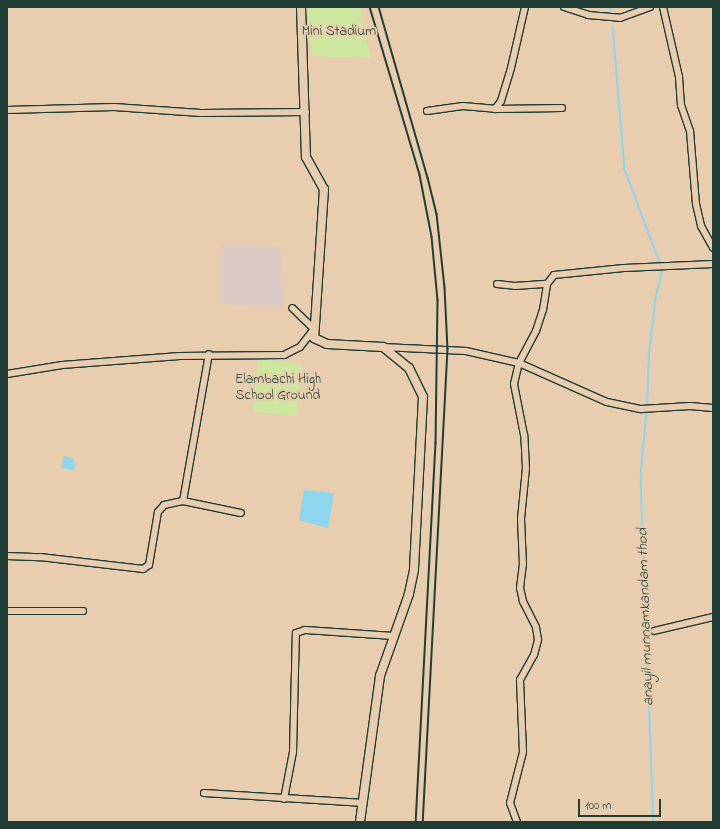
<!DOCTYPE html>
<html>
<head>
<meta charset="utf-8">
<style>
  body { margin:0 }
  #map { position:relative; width:720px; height:829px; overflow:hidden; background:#e8cdaf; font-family:"Indie Flower",sans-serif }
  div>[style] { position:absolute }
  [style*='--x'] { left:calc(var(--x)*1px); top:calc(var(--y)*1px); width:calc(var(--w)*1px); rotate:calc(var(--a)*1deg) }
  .built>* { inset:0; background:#dccbc5 }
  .green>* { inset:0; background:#cde89e; transform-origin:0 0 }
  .water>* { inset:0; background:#8dd6ee }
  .stream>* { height:1.5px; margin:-0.75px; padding:0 0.75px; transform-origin:0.75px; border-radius:0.75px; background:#8dd6ee }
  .roads { filter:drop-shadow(1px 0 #1f3d34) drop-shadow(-1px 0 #1f3d34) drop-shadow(0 1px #1f3d34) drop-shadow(0 -1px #1f3d34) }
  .minor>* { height:6px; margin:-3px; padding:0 3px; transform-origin:3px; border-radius:3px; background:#e8cdaf }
  .secondary>* { height:8px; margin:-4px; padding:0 4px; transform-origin:4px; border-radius:4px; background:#e8cdaf }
  .rail>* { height:1.5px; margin:-0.75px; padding:0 0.75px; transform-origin:0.75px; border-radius:0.75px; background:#1f3d34 }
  span { translate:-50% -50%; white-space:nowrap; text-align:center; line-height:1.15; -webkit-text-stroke:4px #e8cdaf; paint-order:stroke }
  .park-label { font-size:14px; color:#284639 }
  .water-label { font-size:15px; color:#24453d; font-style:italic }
  .frame { position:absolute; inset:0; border:8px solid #1f3d34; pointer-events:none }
  .scale { position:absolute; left:578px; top:799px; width:83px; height:18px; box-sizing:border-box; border:2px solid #1f3d34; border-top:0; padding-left:5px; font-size:12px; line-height:14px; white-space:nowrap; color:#1f3d34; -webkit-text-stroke:3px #e8cdaf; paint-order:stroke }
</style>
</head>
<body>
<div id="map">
  <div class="built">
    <i style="clip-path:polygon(221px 245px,280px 247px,284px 307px,222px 304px)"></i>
  </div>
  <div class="green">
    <i style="clip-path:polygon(307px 7px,360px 7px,370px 58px,312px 56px)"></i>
    <i style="left:258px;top:359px;width:44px;height:53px;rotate:6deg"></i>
  </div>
  <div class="water">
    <i style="clip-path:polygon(64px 456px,74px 459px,75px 470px,61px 468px)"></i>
    <i style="clip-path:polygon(304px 490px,334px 493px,328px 528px,299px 520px)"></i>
  </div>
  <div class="stream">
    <i style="--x:610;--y:7;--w:5;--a:68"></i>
    <i style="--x:613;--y:27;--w:143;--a:85.2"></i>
    <i style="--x:625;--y:169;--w:100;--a:69.6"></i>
    <i style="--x:647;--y:404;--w:50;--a:-87.7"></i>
    <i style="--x:649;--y:354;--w:53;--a:-83.5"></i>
    <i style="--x:655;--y:301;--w:31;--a:-77"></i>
    <i style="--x:647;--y:412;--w:63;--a:95.4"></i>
    <i style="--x:641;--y:475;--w:347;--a:87.9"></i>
  </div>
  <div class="roads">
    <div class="minor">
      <i style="--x:564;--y:7;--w:25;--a:18"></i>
      <i style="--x:588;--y:15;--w:32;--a:5"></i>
      <i style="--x:620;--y:18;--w:32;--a:-20"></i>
      <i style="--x:663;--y:7;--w:72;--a:77.1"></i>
      <i style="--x:679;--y:77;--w:28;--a:86"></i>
      <i style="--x:681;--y:105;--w:28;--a:71"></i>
      <i style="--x:690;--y:131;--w:73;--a:85.3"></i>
      <i style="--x:696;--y:204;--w:23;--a:77"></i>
      <i style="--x:701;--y:226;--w:25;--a:61"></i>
      <i style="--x:495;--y:109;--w:67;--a:-0.9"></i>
      <i style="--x:7;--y:110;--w:107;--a:-1.6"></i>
      <i style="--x:114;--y:107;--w:87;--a:3.9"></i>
      <i style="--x:201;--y:113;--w:105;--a:-0.5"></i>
      <i style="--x:427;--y:111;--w:36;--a:-8"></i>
      <i style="--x:463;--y:106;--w:32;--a:5"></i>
      <i style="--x:495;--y:109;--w:10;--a:-53"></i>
      <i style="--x:501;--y:101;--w:34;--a:-73"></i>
      <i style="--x:511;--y:68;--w:63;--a:-77.1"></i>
      <i style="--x:497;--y:284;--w:18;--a:6"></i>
      <i style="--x:515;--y:286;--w:32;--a:-4"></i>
      <i style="--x:383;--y:347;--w:83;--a:2.8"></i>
      <i style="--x:466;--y:351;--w:54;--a:12.8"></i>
      <i style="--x:519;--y:363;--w:36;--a:-62"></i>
      <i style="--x:536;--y:331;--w:22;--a:-72"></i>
      <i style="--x:543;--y:310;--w:26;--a:-81"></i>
      <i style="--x:547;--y:284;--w:11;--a:-52"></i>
      <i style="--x:554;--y:275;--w:70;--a:-5.7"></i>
      <i style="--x:624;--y:268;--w:89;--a:-2.6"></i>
      <i style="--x:7;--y:374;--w:56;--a:-9.3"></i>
      <i style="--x:62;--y:365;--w:118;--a:-4.4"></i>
      <i style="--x:180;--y:356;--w:104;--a:-0.6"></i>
      <i style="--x:284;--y:355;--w:18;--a:-27"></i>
      <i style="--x:300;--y:347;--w:23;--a:-52"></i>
      <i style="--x:314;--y:329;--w:30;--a:-136"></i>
      <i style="--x:183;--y:501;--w:149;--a:-80"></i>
      <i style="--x:7;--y:556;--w:33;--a:2"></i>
      <i style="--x:40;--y:557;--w:104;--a:6.6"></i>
      <i style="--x:143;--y:569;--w:7;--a:-34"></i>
      <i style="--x:149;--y:565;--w:54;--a:-80.4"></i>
      <i style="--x:158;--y:512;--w:9;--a:-49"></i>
      <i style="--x:164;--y:505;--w:19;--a:-12"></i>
      <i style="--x:183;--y:501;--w:59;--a:11.7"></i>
      <i style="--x:7;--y:611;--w:76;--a:0"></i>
      <i style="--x:654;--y:631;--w:61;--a:-13.3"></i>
      <i style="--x:204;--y:793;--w:157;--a:3.6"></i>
      <i style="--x:284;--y:799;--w:48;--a:-79.2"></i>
      <i style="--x:293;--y:752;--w:119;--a:-88.6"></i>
      <i style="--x:296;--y:633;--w:9;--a:-18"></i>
      <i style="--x:305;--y:630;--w:89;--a:3.9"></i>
      <i style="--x:517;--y:822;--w:20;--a:-110"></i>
      <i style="--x:510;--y:803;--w:53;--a:-75.7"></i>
      <i style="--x:523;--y:752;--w:72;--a:-92.4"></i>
      <i style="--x:520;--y:680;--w:29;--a:-61"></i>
      <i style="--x:534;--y:655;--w:16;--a:-75"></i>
      <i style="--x:538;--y:640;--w:13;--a:-99"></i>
      <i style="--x:536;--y:627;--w:29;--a:-117"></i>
      <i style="--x:523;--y:601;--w:13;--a:-103"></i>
      <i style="--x:520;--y:588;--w:23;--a:-83"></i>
      <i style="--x:523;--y:565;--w:46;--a:-92.5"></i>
      <i style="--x:521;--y:519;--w:51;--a:-84.4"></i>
      <i style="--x:526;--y:468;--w:33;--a:-93"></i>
      <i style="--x:524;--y:435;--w:52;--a:-101.1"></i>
      <i style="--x:514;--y:384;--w:22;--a:-77"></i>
      <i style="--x:519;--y:363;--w:96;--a:23.9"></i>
      <i style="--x:607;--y:402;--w:35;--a:12"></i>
      <i style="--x:641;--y:409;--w:49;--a:-3.5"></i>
      <i style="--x:690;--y:406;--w:23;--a:5"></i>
    </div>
    <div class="secondary">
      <i style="--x:301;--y:7;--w:150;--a:88.1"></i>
      <i style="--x:306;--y:157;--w:37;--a:61"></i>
      <i style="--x:324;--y:189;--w:149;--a:93.8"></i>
      <i style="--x:314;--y:338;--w:14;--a:25"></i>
      <i style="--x:327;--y:344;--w:56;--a:3.1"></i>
      <i style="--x:383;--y:347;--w:33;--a:39"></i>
      <i style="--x:409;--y:368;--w:32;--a:64"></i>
      <i style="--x:423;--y:397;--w:173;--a:93"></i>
      <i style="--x:414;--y:570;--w:25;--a:102"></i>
      <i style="--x:409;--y:594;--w:87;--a:109.5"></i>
      <i style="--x:380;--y:676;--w:147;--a:97.8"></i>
    </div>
  </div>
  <div class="rail">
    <i style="--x:370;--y:7;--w:175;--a:73.4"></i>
    <i style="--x:420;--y:175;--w:63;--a:79"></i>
    <i style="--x:432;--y:237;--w:63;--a:84.6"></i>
    <i style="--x:438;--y:300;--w:143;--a:90.8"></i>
    <i style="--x:436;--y:443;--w:380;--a:93"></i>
    <i style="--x:379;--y:7;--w:178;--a:74"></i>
    <i style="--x:428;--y:178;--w:37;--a:76"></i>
    <i style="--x:437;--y:214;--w:74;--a:83.8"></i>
    <i style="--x:445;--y:288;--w:61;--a:87.2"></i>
    <i style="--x:448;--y:349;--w:474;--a:93"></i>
  </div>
  <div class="park-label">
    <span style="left:339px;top:32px">Mini Stadium</span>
    <span style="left:278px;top:388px">Elambachi High<br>School Ground</span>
  </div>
  <div class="water-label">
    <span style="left:646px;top:617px;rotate:-92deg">anayil munnamkandam thod</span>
  </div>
  <div class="frame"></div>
  <div class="scale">100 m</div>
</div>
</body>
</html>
